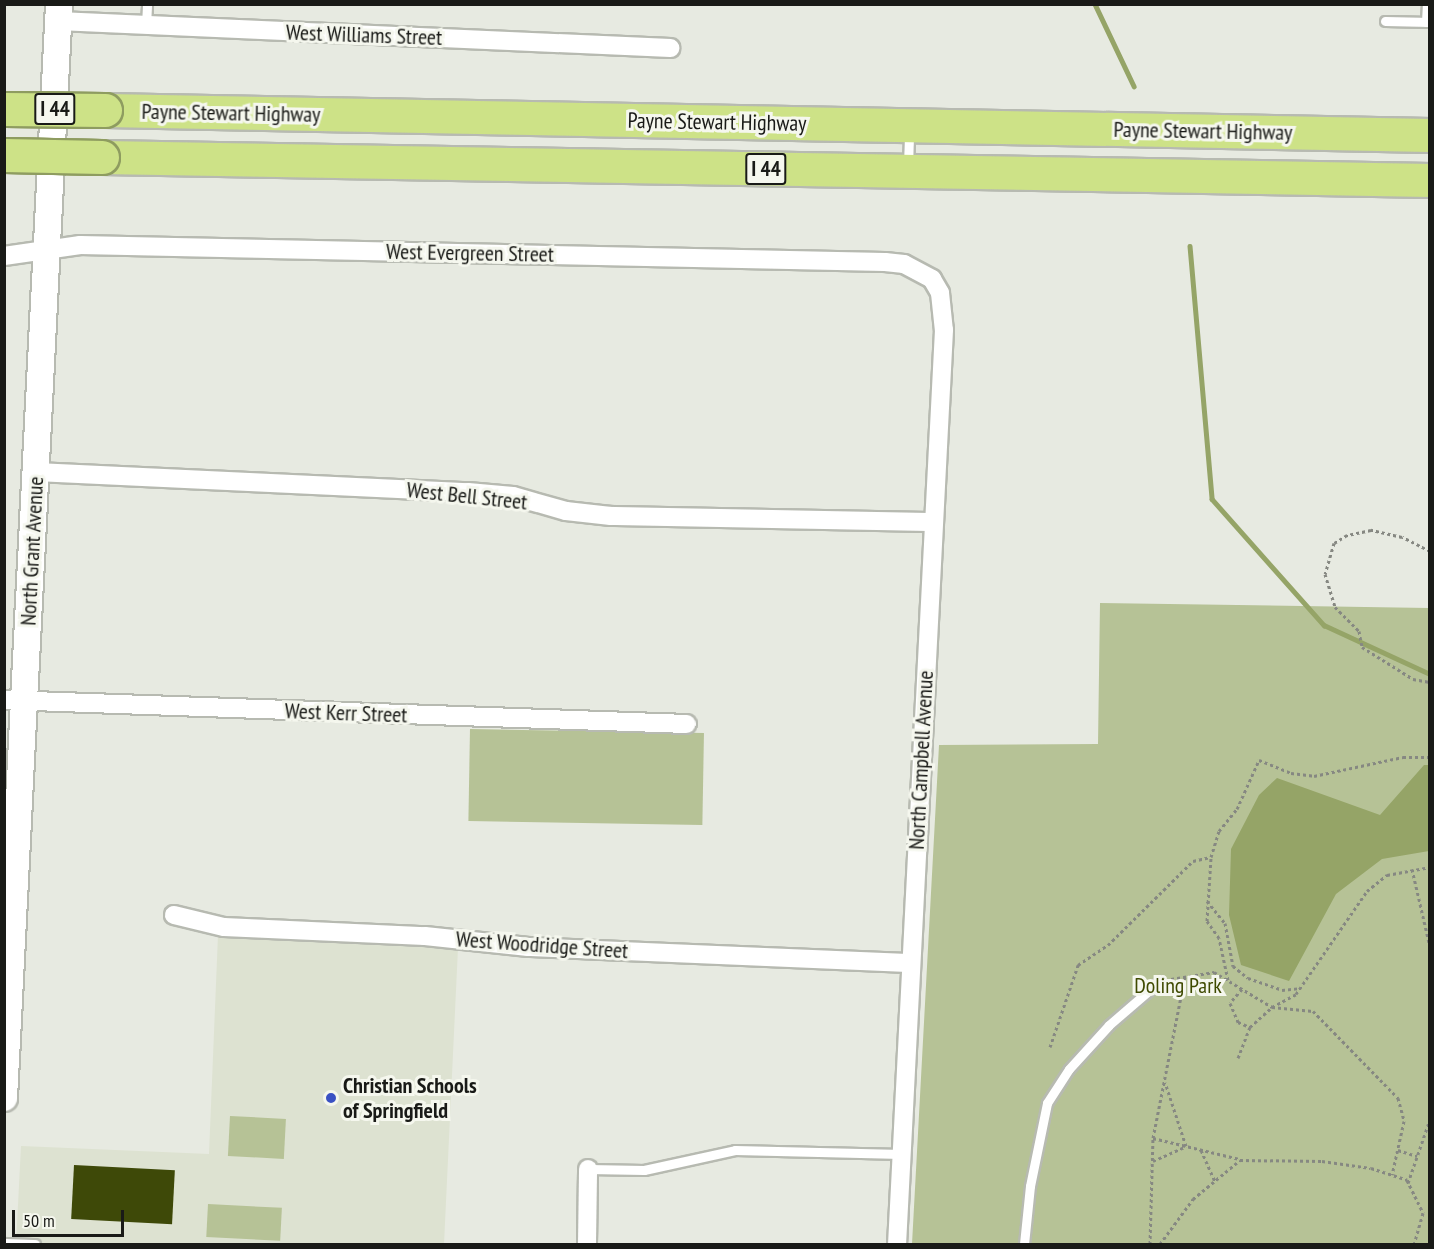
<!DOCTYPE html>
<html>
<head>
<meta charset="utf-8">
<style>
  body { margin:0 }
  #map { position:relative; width:1434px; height:1249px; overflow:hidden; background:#e7eae1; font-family:"PT Sans Narrow",sans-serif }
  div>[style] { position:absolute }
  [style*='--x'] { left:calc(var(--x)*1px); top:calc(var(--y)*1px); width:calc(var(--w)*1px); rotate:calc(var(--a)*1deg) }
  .built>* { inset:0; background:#dde2d1 }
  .green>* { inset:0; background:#b6c296; transform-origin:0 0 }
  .water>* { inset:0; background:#95a467 }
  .stream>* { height:4.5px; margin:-2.25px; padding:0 2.25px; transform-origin:2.25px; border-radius:2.25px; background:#95a467 }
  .building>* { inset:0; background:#3e4908; transform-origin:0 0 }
  .path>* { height:3px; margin-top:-1.5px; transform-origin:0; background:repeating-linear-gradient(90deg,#868882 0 3px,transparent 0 6px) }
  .roads { filter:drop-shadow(2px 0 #b7bab1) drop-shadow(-2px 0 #b7bab1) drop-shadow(0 2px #b7bab1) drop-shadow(0 -2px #b7bab1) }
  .service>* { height:9px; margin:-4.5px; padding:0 4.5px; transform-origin:4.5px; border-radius:4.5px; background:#fff }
  .minor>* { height:18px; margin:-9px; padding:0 9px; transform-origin:9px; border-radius:9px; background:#fff }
  .secondary>* { height:26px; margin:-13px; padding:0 13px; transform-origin:13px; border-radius:13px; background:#fff }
  .motorway>* { height:33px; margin:-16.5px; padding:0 16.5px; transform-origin:16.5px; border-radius:16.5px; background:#cde287 }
  .bridges { filter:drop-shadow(2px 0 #8e9c60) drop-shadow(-2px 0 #8e9c60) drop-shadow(0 2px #8e9c60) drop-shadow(0 -2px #8e9c60) }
  .motorway-bridge>* { height:33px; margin:-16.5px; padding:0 16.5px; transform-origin:16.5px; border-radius:16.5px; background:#cde287 }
  .dots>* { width:16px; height:16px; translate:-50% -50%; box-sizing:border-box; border:3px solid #f5f7ee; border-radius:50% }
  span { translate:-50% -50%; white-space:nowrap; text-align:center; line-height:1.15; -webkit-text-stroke:6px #f5f7ee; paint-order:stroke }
  .shield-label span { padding:2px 4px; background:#f5f7ee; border:2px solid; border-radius:4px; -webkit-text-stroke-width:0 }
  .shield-label { font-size:21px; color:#191a17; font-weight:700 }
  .street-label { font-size:22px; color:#191a17 }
  .park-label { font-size:22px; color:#3e4a00 }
  .poi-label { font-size:22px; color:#191a17; font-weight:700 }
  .left { translate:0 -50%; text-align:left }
  .frame { position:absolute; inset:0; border:6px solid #191a17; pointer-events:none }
  .scale { position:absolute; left:12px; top:1210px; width:112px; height:27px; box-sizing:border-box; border:3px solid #191a17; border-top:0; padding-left:8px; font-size:18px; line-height:21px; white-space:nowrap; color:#191a17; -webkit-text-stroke:4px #f5f7ee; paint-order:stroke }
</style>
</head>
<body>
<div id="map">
  <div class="built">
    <i style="clip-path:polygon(218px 935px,458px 948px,444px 1244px,16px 1244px,21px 1146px,209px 1154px)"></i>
  </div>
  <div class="green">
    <i style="clip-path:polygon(1100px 603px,1429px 608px,1429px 1244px,912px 1244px,939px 745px,1098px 744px)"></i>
    <i style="left:470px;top:729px;width:234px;height:92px;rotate:1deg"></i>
    <i style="left:230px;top:1116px;width:56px;height:40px;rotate:3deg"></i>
    <i style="left:208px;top:1204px;width:74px;height:33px;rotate:3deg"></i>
  </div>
  <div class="water">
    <i style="clip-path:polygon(1424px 765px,1429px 765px,1429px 851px,1382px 859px,1336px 894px,1289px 981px,1241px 965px,1229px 915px,1231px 849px,1259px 795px,1277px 778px,1380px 815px)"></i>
  </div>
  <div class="stream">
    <i style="--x:1095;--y:4;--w:91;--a:64.6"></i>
    <i style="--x:1190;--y:246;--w:254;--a:85"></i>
    <i style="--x:1212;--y:499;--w:169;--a:48.4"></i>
    <i style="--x:1324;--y:625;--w:117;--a:24.8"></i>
  </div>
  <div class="building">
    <i style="left:74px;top:1165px;width:101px;height:54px;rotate:3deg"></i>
  </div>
  <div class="path">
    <i style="--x:1430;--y:551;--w:31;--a:-153"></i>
    <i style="--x:1402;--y:537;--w:32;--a:-167"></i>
    <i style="--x:1371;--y:530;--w:25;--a:168"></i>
    <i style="--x:1347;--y:535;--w:15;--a:148"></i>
    <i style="--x:1334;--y:543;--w:32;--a:106"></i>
    <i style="--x:1325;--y:574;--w:34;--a:73"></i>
    <i style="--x:1335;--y:607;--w:34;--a:45"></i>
    <i style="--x:1359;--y:631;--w:16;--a:79"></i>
    <i style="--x:1362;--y:647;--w:60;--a:32.1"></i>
    <i style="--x:1413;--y:679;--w:17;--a:10"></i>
    <i style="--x:1412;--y:869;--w:80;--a:77"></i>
    <i style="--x:1207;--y:901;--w:28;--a:51"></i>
    <i style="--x:1225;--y:923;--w:44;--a:79.5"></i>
    <i style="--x:1233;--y:966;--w:19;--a:39"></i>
    <i style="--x:1248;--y:978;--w:36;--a:19"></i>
    <i style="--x:1282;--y:990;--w:18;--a:-6"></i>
    <i style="--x:1171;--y:979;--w:44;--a:-9.2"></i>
    <i style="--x:1214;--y:972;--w:68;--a:31.1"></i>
    <i style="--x:1272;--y:1007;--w:27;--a:-28"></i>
    <i style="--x:1296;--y:994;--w:125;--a:-55.4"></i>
    <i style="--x:1367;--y:891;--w:26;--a:-39"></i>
    <i style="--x:1387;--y:875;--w:44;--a:-10.5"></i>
    <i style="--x:1228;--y:980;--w:43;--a:-102.1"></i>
    <i style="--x:1219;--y:938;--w:21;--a:-125"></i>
    <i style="--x:1207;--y:921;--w:64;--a:-86.4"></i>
    <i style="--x:1211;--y:857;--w:27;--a:-73"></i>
    <i style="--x:1219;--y:831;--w:28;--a:-51"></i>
    <i style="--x:1237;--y:809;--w:54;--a:-65.8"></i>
    <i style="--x:1259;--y:760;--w:35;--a:22"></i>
    <i style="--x:1291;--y:773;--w:23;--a:7"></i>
    <i style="--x:1314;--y:776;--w:91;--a:-12.1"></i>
    <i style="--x:1403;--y:757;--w:27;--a:0"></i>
    <i style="--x:1242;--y:989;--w:18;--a:131"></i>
    <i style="--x:1230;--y:1003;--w:21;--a:67"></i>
    <i style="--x:1238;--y:1022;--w:13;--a:23"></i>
    <i style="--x:1050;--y:1047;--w:87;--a:-71.1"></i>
    <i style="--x:1078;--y:965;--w:36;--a:-34"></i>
    <i style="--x:1108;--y:945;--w:120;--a:-44.7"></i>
    <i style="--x:1193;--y:861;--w:18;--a:-13"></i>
    <i style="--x:1238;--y:1058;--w:33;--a:-69"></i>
    <i style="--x:1250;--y:1027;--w:30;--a:-42"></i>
    <i style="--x:1272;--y:1007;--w:41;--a:5.6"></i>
    <i style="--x:1313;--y:1011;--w:122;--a:45.7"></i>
    <i style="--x:1398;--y:1098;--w:24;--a:75"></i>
    <i style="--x:1404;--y:1121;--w:55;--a:102.5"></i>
    <i style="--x:1153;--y:1138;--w:89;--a:13.7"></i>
    <i style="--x:1201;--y:1150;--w:34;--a:66"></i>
    <i style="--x:1398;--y:1150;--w:20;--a:18"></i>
    <i style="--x:1153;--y:1161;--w:36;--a:-24"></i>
    <i style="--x:1186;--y:1146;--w:67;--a:-108.2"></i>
    <i style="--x:1408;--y:1183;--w:68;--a:-71"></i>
    <i style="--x:1150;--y:1244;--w:106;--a:-88.4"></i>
    <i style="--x:1153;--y:1138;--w:164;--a:-78.8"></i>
    <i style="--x:1160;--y:1244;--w:56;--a:-53.7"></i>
    <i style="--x:1193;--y:1199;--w:61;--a:-39.7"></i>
    <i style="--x:1240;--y:1160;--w:82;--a:0.7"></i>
    <i style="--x:1322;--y:1161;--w:49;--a:8.1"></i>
    <i style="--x:1371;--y:1168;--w:38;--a:18"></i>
    <i style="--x:1407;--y:1180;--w:37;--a:64"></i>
    <i style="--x:1423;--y:1213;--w:32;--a:106"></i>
  </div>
  <div class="roads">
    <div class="service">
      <i style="--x:1385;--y:21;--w:45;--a:1.3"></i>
      <i style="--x:1426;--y:22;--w:18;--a:-87"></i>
      <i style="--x:146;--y:25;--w:21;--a:-87"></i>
      <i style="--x:908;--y:165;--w:34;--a:-88"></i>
      <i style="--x:588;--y:1169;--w:56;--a:1"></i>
      <i style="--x:644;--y:1170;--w:93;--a:-12.4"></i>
      <i style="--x:735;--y:1150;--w:167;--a:1.4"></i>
      <i style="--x:4;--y:1243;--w:31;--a:2"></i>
      <i style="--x:1024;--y:1244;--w:58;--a:-84.1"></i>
      <i style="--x:1030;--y:1186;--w:85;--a:-78.4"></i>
      <i style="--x:1047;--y:1103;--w:40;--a:-57.1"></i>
      <i style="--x:1069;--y:1069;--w:59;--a:-47.7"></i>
      <i style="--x:1109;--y:1025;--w:67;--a:-40.8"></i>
    </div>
    <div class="minor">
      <i style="--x:58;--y:21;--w:613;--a:2.53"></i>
      <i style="--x:4;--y:256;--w:77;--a:-8.2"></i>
      <i style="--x:80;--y:245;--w:805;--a:1.21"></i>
      <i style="--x:885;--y:262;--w:19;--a:6"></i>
      <i style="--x:904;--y:264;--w:32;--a:28"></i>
      <i style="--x:932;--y:279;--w:16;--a:60"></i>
      <i style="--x:940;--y:293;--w:37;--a:84"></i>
      <i style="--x:944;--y:330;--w:915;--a:92.94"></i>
      <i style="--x:36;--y:472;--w:432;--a:2.7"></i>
      <i style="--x:468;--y:492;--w:45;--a:5.1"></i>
      <i style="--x:513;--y:496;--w:55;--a:15.8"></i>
      <i style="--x:566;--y:511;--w:45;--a:6.3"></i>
      <i style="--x:611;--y:516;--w:322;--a:1.1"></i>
      <i style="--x:4;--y:700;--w:683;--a:2.01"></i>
      <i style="--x:174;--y:915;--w:51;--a:13.5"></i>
      <i style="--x:224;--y:927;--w:201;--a:2.6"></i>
      <i style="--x:425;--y:936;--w:104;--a:6.1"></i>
      <i style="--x:528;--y:947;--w:383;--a:2.4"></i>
      <i style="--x:587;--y:1244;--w:75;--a:-89.2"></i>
    </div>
    <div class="secondary">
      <i style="--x:4;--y:1098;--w:1095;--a:-87.12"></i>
    </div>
    <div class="motorway">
      <i style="--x:105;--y:110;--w:1325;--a:1.08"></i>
      <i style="--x:102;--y:157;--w:1328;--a:0.99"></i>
    </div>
  </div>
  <div class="bridges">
    <div class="motorway-bridge">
      <i style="--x:5;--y:109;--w:100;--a:0.6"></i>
      <i style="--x:4;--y:155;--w:98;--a:1.2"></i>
    </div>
  </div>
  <div class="dots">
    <i style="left:331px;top:1098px;background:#3a51c3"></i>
  </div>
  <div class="shield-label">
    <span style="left:55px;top:109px">I 44</span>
    <span style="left:766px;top:169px">I 44</span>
  </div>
  <div class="street-label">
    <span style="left:364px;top:35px;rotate:2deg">West Williams Street</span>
    <span style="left:231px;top:113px;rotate:1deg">Payne Stewart Highway</span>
    <span style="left:717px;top:122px;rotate:1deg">Payne Stewart Highway</span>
    <span style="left:1203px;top:131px;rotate:1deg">Payne Stewart Highway</span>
    <span style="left:470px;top:253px;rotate:1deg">West Evergreen Street</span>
    <span style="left:467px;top:496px;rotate:6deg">West Bell Street</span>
    <span style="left:32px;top:551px;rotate:-87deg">North Grant Avenue</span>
    <span style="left:346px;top:713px;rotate:2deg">West Kerr Street</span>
    <span style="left:921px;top:760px;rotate:-87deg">North Campbell Avenue</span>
    <span style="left:542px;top:945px;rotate:4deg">West Woodridge Street</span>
  </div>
  <div class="park-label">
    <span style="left:1178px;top:986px">Doling Park</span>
  </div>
  <div class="poi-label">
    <span class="left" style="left:343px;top:1098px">Christian Schools<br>of Springfield</span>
  </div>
  <div class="frame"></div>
  <div class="scale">50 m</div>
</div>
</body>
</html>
